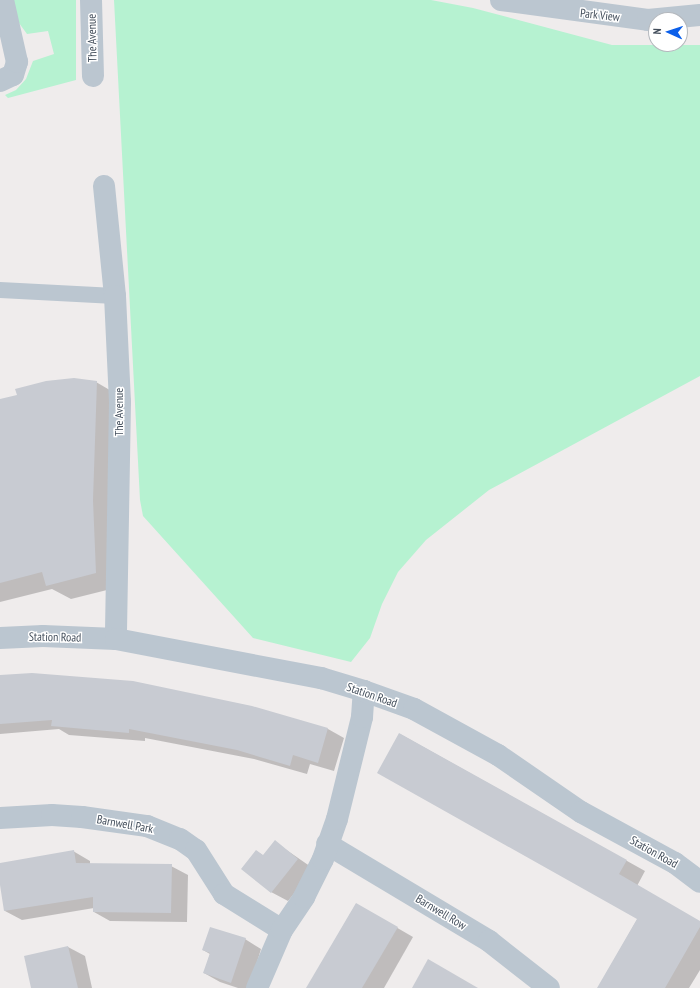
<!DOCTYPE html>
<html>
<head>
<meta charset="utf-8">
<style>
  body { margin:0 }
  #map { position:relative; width:700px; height:988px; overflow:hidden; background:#efecec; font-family:"PT Sans Narrow",sans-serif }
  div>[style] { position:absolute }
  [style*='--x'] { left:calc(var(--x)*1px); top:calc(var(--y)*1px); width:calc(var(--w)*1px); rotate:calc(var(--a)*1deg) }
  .green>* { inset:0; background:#b6f2d1 }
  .shadow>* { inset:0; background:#0003 }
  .building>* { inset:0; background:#c8cbd2 }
  .service>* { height:16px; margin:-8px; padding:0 8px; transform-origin:8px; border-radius:8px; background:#bbc6d0 }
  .minor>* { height:22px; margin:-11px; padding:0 11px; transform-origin:11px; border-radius:11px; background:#bbc6d0 }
  .tertiary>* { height:22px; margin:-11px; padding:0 11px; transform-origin:11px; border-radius:11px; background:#bbc6d0 }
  span { translate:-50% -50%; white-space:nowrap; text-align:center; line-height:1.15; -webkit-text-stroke:3px #fff; paint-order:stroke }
  .street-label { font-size:12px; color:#434e5b }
  .north { position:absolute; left:648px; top:12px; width:40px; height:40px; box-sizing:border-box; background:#fff; border:1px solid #b4b8bd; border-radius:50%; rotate:273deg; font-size:11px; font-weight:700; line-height:16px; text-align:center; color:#434e5b }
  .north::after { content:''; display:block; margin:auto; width:14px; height:18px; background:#0b5fea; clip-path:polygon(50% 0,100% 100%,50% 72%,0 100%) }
</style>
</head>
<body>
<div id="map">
  <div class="green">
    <i style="clip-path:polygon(13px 0,76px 0,76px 80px,8px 98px,5px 95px,16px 90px,26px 79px,33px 61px,54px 54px,48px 31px,27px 34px,19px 23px)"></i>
    <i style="clip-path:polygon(114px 0,431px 0,473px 8px,612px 45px,700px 45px,700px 376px,489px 490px,426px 540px,398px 572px,382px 604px,370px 638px,351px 662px,253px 638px,143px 516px,140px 500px)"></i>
  </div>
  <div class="shadow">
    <i style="clip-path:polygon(96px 382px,120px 396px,119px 587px,71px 599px,52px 589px,0 602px,0 400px)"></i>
    <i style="clip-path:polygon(0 676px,328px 729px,344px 738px,334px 771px,310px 764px,307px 774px,254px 759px,145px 738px,145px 741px,69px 735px,59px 729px,0 734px)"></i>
    <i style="clip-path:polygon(400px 734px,645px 871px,637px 886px,700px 922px,700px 970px,689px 988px,598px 988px,638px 918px)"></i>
    <i style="clip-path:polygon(275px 842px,314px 869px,288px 901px,271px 892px,256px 851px,264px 856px)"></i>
    <i style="clip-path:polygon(73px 851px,90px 861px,90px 864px,171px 866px,188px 875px,187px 922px,110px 921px,94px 912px,94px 908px,22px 920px,5px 911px,0 864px)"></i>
    <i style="clip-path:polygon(356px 904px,413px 937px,384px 988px,307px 988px)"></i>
    <i style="clip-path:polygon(245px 939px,261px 949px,249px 988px,238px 988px,220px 982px,204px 973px,210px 954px,203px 950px)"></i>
    <i style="clip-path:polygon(68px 947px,85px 956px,92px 988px,32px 988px,25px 957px)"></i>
  </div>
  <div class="building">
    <i style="clip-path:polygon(74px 378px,97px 381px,93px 500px,96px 573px,46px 586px,42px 572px,0 583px,0 399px,17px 395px,15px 389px,46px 381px)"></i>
    <i style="clip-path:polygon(32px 673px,133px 681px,252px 706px,328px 728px,318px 763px,293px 755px,290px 766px,237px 750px,129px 729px,129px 733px,51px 726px,52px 720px,0 724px,0 675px)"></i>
    <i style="clip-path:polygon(399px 733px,627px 860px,619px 874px,700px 921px,700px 927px,665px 988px,597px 988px,637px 919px,377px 773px)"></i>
    <i style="clip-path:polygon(275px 840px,298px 859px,271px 893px,241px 869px,256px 850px,263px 855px)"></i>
    <i style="clip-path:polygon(74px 850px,76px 863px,172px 864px,171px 913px,93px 912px,93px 897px,4px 911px,0 885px,0 863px)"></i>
    <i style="clip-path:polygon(356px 903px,398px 927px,362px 988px,306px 988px)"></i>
    <i style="clip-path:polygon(210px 927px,246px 938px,231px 983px,203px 973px,210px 953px,202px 950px)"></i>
    <i style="clip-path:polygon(68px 946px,78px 988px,31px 988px,24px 956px)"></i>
    <i style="clip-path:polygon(428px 959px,478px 988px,412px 988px)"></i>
  </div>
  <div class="service">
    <i style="--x:0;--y:290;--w:115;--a:3"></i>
  </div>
  <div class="minor">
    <i style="--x:91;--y:0;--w:76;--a:88.5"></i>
    <i style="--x:501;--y:0;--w:148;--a:7.7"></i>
    <i style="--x:648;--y:20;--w:52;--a:-5.5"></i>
    <i style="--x:0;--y:81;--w:14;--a:-25"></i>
    <i style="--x:13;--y:75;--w:14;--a:-73"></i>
    <i style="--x:17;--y:62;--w:64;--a:-102.7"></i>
    <i style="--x:104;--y:186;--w:111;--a:84.3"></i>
    <i style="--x:115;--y:296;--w:106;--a:87.3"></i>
    <i style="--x:120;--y:402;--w:237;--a:91"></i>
    <i style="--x:0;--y:818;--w:52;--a:-3.3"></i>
    <i style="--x:52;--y:815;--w:30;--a:4"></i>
    <i style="--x:82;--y:817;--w:66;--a:7.9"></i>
    <i style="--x:147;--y:826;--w:35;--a:22"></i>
    <i style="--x:180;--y:839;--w:19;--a:35"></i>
    <i style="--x:196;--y:850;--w:52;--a:57.5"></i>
    <i style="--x:224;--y:894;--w:68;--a:31.8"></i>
    <i style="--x:327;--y:844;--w:189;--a:30.9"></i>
    <i style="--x:489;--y:941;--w:76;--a:38.1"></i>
    <i style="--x:257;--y:988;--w:63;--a:-66.7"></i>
    <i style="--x:282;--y:930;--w:40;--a:-56"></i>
    <i style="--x:304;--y:897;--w:42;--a:-63.4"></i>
    <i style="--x:323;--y:859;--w:42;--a:-70.7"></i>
    <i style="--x:337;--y:819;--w:105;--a:-76.2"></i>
    <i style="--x:362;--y:717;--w:26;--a:-86"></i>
  </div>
  <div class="tertiary">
    <i style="--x:0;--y:638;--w:43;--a:-2.7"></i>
    <i style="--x:43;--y:636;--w:73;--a:2.4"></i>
    <i style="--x:116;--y:639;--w:209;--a:10.8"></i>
    <i style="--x:321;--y:678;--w:45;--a:16.8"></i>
    <i style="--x:364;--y:691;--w:53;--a:19.8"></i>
    <i style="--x:414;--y:709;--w:96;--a:28.7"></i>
    <i style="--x:498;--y:755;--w:101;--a:34.5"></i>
    <i style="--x:581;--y:812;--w:107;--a:28.5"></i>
    <i style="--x:675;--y:863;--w:31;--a:37"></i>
  </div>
  <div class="street-label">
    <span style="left:600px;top:15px;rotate:6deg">Park View</span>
    <span style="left:92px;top:38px;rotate:-91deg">The Avenue</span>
    <span style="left:119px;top:412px;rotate:-90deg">The Avenue</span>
    <span style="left:55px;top:637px;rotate:1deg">Station Road</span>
    <span style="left:372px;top:695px;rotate:19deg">Station Road</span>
    <span style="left:125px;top:824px;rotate:10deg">Barnwell Park</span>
    <span style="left:654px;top:852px;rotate:29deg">Station Road</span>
    <span style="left:441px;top:912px;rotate:31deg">Barnwell Row</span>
  </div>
  <div class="north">N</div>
</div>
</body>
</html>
